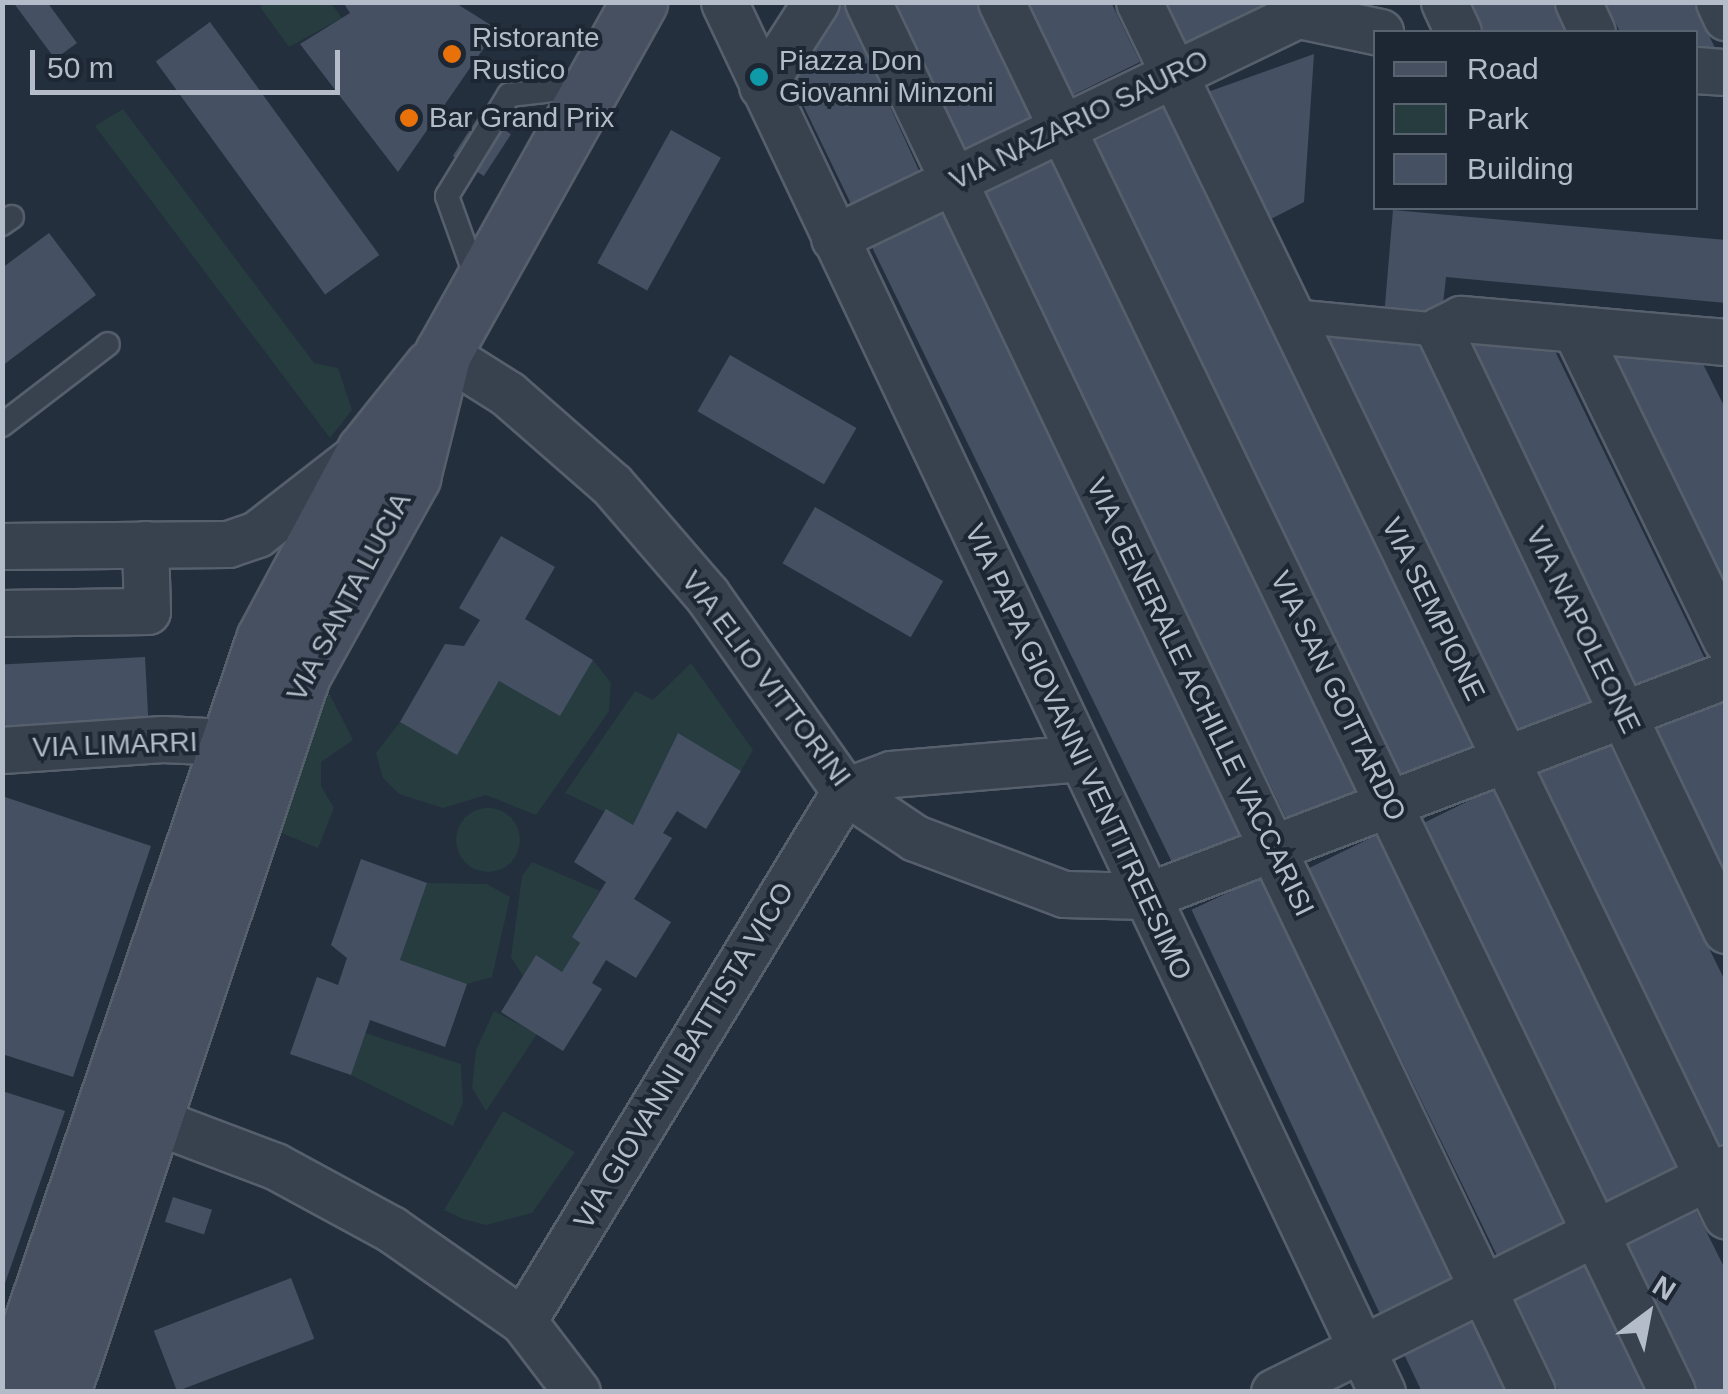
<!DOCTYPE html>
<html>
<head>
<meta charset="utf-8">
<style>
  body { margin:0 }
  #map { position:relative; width:1728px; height:1394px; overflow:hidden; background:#242f3e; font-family:Helvetica,sans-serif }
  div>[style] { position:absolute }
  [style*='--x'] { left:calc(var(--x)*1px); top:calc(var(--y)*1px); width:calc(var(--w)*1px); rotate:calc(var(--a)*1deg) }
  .green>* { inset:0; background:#263c3f }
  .round { border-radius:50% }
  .building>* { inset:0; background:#455162; transform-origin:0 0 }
  .roads { filter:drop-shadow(2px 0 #565f6c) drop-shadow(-2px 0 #565f6c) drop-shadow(0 2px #565f6c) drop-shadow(0 -2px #565f6c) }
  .service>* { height:22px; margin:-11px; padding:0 11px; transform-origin:11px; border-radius:11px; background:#38414e }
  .pedestrian>* { height:32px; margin:-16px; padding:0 16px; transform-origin:16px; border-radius:16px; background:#38414e }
  .minor>* { height:45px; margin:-22.5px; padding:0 22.5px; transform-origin:22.5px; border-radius:22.5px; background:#38414e }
  .secondary>* { height:55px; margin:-27.5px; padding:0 27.5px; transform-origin:27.5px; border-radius:27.5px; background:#465061 }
  .dots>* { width:28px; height:28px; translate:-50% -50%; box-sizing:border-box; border:5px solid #1d2633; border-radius:50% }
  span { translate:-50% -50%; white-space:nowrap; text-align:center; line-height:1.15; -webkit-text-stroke:8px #1d2633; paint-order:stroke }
  .poi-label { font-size:28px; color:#b4bcc9 }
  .left { translate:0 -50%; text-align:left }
  .street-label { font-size:28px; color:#b4bcc9 }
  .frame { position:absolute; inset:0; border:5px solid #b4bcc9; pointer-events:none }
  .legend { position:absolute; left:1373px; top:30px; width:325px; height:180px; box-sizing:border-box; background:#1d2633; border:2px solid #59626f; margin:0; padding:12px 18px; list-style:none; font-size:30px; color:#b4bcc9 }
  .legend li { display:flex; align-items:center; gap:20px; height:50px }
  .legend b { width:50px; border:2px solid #59626f }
  .north { position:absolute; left:1598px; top:1264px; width:100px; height:100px; -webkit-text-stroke:8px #1d2633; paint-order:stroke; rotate:32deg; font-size:28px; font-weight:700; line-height:40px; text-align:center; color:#b4bcc9 }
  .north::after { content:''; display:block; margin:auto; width:35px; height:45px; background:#b4bcc9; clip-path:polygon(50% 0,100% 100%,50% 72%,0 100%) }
  .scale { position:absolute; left:30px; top:50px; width:310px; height:45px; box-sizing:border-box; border:5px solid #b4bcc9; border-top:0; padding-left:12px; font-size:30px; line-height:35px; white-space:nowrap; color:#b4bcc9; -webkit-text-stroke:8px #1d2633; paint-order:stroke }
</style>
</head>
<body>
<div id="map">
  <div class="green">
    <i style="clip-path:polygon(265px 3px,331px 3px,342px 18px,289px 47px,260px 7px)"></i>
    <i style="clip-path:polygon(123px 109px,314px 363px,338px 368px,352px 410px,330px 438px,95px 126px)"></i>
    <i style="clip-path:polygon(593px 660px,611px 683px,609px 711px,536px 815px,486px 795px,443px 808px,399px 794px,383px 778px,376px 753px,400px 722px,457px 754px,499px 681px,560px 716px)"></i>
    <i style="clip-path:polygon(691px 663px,753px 750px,741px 771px,678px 733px,633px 825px,565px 793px,635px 691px,653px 700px)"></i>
    <i style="clip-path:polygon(324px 683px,353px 740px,321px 762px,321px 786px,334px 808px,318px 848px,274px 830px)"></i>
    <i class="round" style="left:456px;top:808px;width:64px;height:64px"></i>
    <i style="clip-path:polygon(532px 862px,600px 891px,572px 937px,580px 943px,562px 972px,536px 955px,523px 976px,511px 957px,522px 876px)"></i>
    <i style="clip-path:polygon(427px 883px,487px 884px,510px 897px,492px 977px,467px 984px,400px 960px)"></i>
    <i style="clip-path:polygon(494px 1011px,537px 1034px,486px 1111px,472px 1088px,476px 1050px)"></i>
    <i style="clip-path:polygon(365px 1033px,461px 1064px,463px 1103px,453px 1126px,351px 1075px)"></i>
    <i style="clip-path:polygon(503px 1111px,575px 1152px,532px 1213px,486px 1225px,463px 1219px,444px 1210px)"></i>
  </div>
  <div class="building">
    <i style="clip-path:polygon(13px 2px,47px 2px,77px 43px,55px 59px)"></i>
    <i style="clip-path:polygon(343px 2px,454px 2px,497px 29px,398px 172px,300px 44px,350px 13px)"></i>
    <i style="clip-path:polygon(892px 2px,981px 2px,1035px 117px,963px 150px)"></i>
    <i style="clip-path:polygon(1024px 2px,1111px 2px,1140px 62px,1069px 97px)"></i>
    <i style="clip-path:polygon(1162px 2px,1264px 2px,1266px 6px,1183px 45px)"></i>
    <i style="clip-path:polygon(1468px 2px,1555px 2px,1569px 32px,1482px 32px)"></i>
    <i style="clip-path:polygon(1605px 2px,1693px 2px,1715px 48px,1696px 47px,1696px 32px,1620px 32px)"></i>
    <i style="clip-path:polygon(843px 3px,921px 175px,852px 206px,793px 84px)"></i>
    <i style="left:210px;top:22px;width:288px;height:67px;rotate:54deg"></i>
    <i style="clip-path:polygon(1314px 54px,1304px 202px,1267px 221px,1205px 93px)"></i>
    <i style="left:1165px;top:107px;width:712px;height:81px;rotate:64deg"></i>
    <i style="left:480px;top:114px;width:37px;height:50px;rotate:33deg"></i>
    <i style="left:671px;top:130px;width:57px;height:152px;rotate:29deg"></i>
    <i style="left:1055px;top:159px;width:702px;height:81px;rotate:64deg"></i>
    <i style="clip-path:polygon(1393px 210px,1726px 240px,1726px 303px,1446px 277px,1441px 322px,1384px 317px)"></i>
    <i style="left:945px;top:212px;width:692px;height:81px;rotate:64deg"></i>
    <i style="clip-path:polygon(49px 233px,96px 295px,2px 366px,2px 268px)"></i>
    <i style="clip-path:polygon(1318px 327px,1417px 336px,1591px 703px,1516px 734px)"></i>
    <i style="clip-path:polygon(1457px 338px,1554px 349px,1706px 661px,1630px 688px)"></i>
    <i style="clip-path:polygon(1605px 351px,1698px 354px,1726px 410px,1726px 600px)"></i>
    <i style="left:730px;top:355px;width:146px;height:65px;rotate:30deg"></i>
    <i style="left:815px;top:507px;width:148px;height:65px;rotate:30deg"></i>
    <i style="clip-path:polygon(501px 536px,555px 567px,525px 619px,593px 660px,560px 716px,499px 681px,457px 755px,400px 722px,445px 644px,464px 646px,480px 620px,459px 608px)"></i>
    <i style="left:145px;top:657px;width:73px;height:143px;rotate:87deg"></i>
    <i style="clip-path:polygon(1726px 701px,1726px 884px,1651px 730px)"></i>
    <i style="clip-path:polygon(678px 733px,741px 771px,706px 829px,677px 811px,663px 833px,672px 838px,634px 899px,671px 922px,636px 978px,606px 960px,592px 983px,602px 989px,563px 1051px,501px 1012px,536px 955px,562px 972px,580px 943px,572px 937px,606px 882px,574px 862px,606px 809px,633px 825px)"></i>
    <i style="clip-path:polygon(1610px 745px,1726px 983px,1726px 1148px,1719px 1151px,1535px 773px)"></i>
    <i style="left:1495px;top:788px;width:425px;height:83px;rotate:64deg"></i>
    <i style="clip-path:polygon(2px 796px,151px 846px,73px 1077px,2px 1054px)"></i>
    <i style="left:1381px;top:833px;width:434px;height:81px;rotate:64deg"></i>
    <i style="clip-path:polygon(361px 859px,427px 883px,400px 960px,467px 984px,445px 1047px,370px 1020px,351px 1075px,290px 1054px,317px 977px,338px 985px,347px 958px,331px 945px)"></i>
    <i style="left:1264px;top:876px;width:449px;height:80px;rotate:65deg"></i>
    <i style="clip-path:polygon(2px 1091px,65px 1111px,3px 1289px,2px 1289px)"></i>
    <i style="left:173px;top:1197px;width:41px;height:26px;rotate:18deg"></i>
    <i style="clip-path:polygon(1695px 1209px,1726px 1271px,1726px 1392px,1697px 1392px,1625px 1244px)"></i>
    <i style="clip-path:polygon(1585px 1262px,1648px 1392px,1559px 1392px,1514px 1296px)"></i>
    <i style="left:291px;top:1278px;width:65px;height:147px;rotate:69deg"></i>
    <i style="clip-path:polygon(1473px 1316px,1509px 1392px,1422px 1392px,1402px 1350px)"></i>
  </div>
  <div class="roads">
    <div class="service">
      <i style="--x:2;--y:224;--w:12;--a:-35"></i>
      <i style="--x:477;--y:280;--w:89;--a:-109.7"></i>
      <i style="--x:447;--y:196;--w:119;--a:-58.5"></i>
      <i style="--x:509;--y:95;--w:81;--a:-6.4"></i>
      <i style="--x:2;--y:425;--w:133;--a:-37.4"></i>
    </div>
    <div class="pedestrian">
      <i style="--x:1292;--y:316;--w:148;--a:5.4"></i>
    </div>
    <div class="minor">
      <i style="--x:724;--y:2;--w:1538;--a:64.67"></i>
      <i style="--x:868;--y:2;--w:1540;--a:64.47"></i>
      <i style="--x:1001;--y:2;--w:1543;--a:64.23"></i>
      <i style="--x:1139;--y:2;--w:1348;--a:64.18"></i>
      <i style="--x:1444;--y:2;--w:33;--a:65"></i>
      <i style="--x:1578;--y:2;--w:33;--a:65"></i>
      <i style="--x:1719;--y:2;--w:17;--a:65"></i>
      <i style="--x:1293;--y:4;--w:13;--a:61"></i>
      <i style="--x:1299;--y:15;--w:83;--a:11.9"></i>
      <i style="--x:1696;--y:70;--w:30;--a:4"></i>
      <i style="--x:762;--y:86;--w:100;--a:-57.3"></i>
      <i style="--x:834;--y:238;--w:544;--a:-25.72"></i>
      <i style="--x:1575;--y:329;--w:346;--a:64.1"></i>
      <i style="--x:1726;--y:342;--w:266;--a:-175"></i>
      <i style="--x:1461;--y:319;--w:25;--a:153"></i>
      <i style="--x:1439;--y:330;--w:665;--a:64.44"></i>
      <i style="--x:443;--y:353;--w:77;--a:32.2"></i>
      <i style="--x:508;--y:394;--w:138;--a:41.2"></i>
      <i style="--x:612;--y:485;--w:145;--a:49.2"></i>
      <i style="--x:707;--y:595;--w:240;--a:54.9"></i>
      <i style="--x:845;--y:791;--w:84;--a:33.9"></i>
      <i style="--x:915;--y:838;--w:159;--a:20.6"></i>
      <i style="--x:1064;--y:894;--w:83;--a:1.4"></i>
      <i style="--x:1147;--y:896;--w:620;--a:-20.89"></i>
      <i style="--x:2;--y:546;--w:226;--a:-0.5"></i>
      <i style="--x:228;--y:544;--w:31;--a:-19"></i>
      <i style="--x:257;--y:534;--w:129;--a:-37.8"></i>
      <i style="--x:2;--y:613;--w:145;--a:-0.8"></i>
      <i style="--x:147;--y:611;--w:67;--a:-91.7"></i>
      <i style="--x:2;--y:750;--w:161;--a:-3.9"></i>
      <i style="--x:163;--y:739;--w:64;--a:2.7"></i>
      <i style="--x:227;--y:742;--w:33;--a:20"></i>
      <i style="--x:845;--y:791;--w:49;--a:-20.3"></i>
      <i style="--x:891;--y:774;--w:191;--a:-4.8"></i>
      <i style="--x:124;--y:1109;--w:161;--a:20.7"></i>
      <i style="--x:275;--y:1166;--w:132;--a:28.5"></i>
      <i style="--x:391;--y:1229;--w:161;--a:34.9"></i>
      <i style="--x:523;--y:1321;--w:89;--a:52.7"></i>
      <i style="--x:523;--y:1321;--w:620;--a:-58.72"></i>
      <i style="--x:1274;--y:1392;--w:504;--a:-26.36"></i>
    </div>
    <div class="secondary">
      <i style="--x:8;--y:1392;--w:795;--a:-71.22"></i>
      <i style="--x:264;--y:639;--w:213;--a:-61.8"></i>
      <i style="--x:365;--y:451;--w:107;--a:-51.4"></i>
      <i style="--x:62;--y:1392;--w:756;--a:-71.49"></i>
      <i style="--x:302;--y:675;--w:227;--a:-60.9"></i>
      <i style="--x:412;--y:477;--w:128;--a:-76"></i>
      <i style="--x:443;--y:353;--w:402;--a:-60.8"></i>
    </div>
  </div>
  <div class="dots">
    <i style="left:452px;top:54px;background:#e8710a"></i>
    <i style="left:759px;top:77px;background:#0f9aa8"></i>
    <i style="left:409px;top:118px;background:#e8710a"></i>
  </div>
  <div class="poi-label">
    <span class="left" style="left:472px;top:54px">Ristorante<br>Rustico</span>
    <span class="left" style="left:779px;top:77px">Piazza Don<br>Giovanni Minzoni</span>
    <span class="left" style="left:429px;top:118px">Bar Grand Prix</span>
  </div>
  <div class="street-label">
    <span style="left:1079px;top:120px;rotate:-26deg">VIA NAZARIO SAURO</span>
    <span style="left:349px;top:597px;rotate:-62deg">VIA SANTA LUCIA</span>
    <span style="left:1433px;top:609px;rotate:64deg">VIA SEMPIONE</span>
    <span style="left:1583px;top:630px;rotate:64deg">VIA NAPOLEONE</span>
    <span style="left:766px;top:679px;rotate:53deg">VIA ELIO VITTORINI</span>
    <span style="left:1338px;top:696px;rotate:64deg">VIA SAN GOTTARDO</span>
    <span style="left:1200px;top:697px;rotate:64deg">VIA GENERALE ACHILLE VACCARISI</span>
    <span style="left:115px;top:745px;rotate:-2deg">VIA LIMARRI</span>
    <span style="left:1078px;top:752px;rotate:65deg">VIA PAPA GIOVANNI VENTITREESIMO</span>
    <span style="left:684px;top:1056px;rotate:-59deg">VIA GIOVANNI BATTISTA VICO</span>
  </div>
  <div class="frame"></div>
  <ul class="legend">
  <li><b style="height:12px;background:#465061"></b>Road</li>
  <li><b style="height:28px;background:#263c3f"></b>Park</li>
  <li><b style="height:28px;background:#455162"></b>Building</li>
  </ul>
  <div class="north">N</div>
  <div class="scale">50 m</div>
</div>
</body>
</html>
